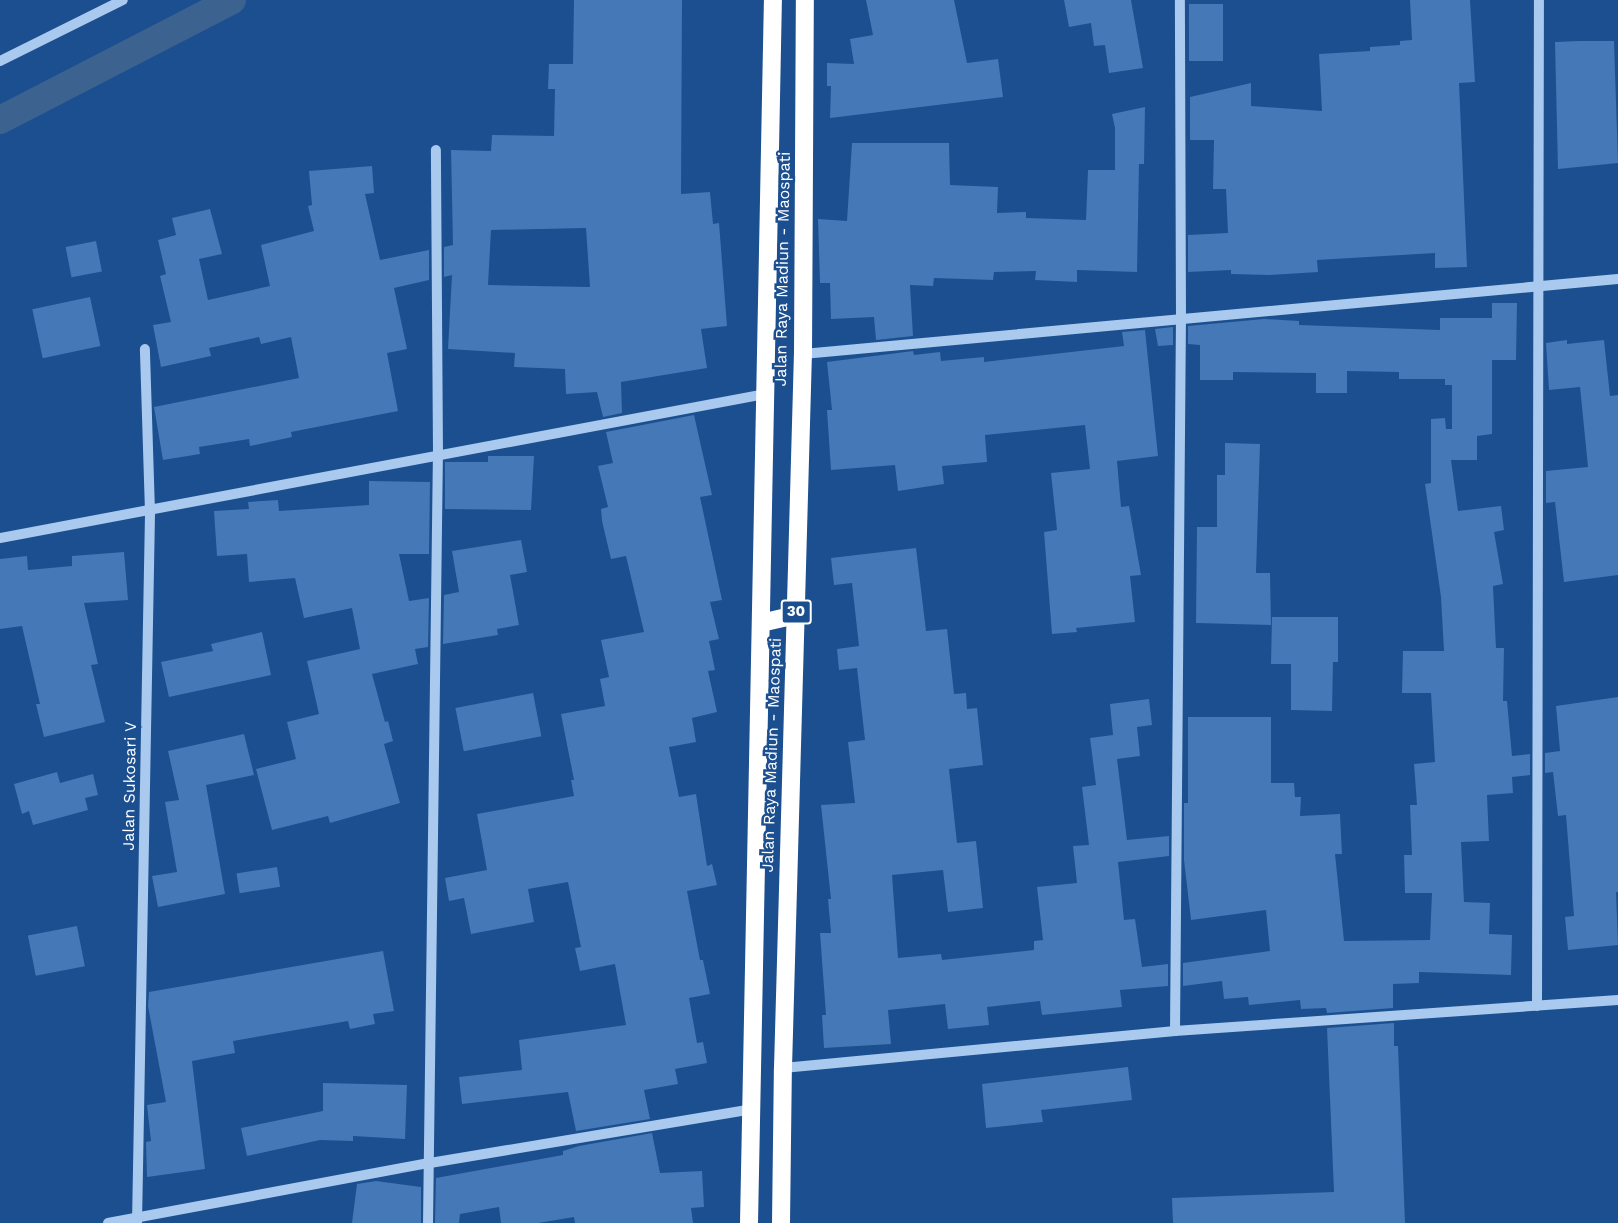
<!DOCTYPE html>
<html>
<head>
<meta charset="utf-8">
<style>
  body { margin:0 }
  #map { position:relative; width:1618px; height:1223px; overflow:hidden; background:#1b4f8f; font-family:"Work Sans",sans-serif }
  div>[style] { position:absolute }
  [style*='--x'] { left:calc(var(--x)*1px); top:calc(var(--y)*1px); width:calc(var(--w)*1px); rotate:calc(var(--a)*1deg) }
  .canal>* { height:28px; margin:-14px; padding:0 14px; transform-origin:14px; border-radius:14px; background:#3c6290 }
  .building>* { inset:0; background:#4478b7; transform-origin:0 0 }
  .minor>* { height:10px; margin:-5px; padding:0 5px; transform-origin:5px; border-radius:5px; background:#a9c9ee }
  .highway>* { height:18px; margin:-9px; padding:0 9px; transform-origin:9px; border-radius:9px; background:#fff }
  span { translate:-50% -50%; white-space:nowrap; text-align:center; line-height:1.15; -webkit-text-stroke:5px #1b4f8f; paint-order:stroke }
  .shield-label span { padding:2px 4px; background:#1b4f8f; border:2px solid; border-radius:4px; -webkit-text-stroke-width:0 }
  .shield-label { font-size:15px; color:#fff; font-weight:700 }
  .street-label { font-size:16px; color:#fff }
</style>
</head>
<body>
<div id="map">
  <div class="canal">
    <i style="--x:0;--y:120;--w:261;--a:-27.3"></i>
  </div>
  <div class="building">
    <i style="clip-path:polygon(evenodd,574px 0,682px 0,681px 194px,710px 192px,713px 224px,719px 223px,727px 326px,701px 329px,707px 368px,621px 382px,622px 413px,603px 417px,597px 392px,566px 394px,565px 369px,514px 367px,515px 353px,448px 349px,452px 275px,444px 277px,444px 247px,453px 245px,451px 150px,491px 151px,492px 135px,554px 136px,555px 89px,548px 89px,549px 64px,573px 64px,574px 0,586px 228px,590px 287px,488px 285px,491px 230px,586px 228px)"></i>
    <i style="clip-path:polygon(866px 0,954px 0,967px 63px,998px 59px,1003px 97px,830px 118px,831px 86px,827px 86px,827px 63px,854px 64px,850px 39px,873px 35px)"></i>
    <i style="clip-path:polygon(1064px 0,1131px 0,1143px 68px,1109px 73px,1105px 45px,1094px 46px,1091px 23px,1069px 27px)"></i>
    <i style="clip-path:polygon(1410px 0,1470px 0,1475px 82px,1459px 83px,1467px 267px,1435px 268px,1435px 253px,1317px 260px,1318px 272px,1269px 275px,1231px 274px,1231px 270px,1188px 272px,1188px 235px,1228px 233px,1226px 189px,1213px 189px,1214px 140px,1190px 140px,1190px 97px,1251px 83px,1251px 106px,1322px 111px,1319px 54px,1370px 51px,1370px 47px,1400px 45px,1400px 41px,1412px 40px)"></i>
    <i style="left:1189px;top:4px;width:34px;height:57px"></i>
    <i style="clip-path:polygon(1579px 41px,1614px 41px,1618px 163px,1558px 169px,1555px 42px)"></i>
    <i style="clip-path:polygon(1145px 107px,1144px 164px,1139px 164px,1137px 272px,1077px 270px,1077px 282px,1035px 280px,1036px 271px,994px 272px,993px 280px,934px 278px,933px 286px,910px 285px,913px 336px,876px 340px,874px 317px,831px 319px,830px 283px,820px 283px,818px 219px,847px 221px,852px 143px,949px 143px,950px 185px,998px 187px,997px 213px,1026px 212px,1026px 218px,1086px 220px,1088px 170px,1115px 170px,1115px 128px,1112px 114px)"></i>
    <i style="clip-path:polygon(372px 166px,374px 193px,365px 194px,380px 260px,429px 250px,429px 280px,394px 288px,407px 349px,387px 353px,398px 411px,291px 432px,292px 437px,250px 446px,249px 439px,199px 447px,200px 454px,163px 460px,154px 407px,299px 378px,291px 337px,261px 344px,259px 337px,209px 348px,211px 356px,161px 367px,153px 325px,171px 322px,160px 276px,166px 274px,158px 240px,176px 235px,172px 218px,210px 209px,222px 254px,199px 259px,208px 300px,270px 286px,261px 245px,314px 231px,308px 206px,312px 205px,309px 171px)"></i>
    <i style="left:96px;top:241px;width:31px;height:31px;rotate:79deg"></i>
    <i style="left:90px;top:297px;width:50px;height:59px;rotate:78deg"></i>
    <i style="clip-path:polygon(1492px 303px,1517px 303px,1516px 360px,1492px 360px,1492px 434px,1477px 436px,1477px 460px,1451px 460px,1458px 511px,1501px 506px,1504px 530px,1494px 532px,1503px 584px,1493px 586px,1496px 648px,1504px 648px,1503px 701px,1507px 701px,1512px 756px,1530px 754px,1530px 775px,1512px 777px,1513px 793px,1487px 795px,1489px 841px,1461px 842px,1464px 902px,1490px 903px,1489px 934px,1512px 935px,1511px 975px,1419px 972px,1419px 983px,1393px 984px,1393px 1008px,1327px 1013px,1326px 1008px,1301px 1009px,1300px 1000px,1249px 1005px,1248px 997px,1224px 999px,1222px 981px,1183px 986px,1183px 963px,1270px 951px,1266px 910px,1191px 920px,1184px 860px,1184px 803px,1188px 803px,1188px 717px,1271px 717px,1271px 783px,1294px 783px,1295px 797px,1301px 797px,1300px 816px,1340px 814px,1342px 854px,1335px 854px,1344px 941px,1430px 940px,1432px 893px,1405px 893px,1404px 855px,1412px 855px,1410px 805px,1417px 805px,1414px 764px,1435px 762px,1431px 693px,1402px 693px,1403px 651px,1444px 651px,1441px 597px,1425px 484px,1431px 483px,1431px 419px,1445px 418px,1446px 429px,1452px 429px,1452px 385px,1445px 385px,1445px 379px,1399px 379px,1399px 372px,1347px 371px,1347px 393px,1316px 393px,1316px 373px,1233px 372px,1233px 380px,1200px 380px,1200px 345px,1188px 344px,1188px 326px,1264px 319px,1299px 321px,1299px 325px,1440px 330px,1440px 318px,1492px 318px)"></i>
    <i style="clip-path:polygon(1173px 327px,1173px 345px,1158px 346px,1155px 329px)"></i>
    <i style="clip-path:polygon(1145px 330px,1158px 456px,1117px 461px,1121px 507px,1129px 506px,1141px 575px,1130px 576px,1135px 622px,1076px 628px,1077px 632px,1052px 634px,1044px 532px,1057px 530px,1051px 473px,1090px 469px,1085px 425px,985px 435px,987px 462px,942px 466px,944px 484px,898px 491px,895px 465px,831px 470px,827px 410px,832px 410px,827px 362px,913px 351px,914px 355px,940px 352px,941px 361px,984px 357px,984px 362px,1124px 346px,1122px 332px)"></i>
    <i style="clip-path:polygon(1567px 340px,1567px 344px,1604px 340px,1610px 396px,1618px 395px,1618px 575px,1564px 582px,1555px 502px,1546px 503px,1546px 471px,1588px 467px,1580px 387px,1549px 390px,1546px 343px)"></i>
    <i style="clip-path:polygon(694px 415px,712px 495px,700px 497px,722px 600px,710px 602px,719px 639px,709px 641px,715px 670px,708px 671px,717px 712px,692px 718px,696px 742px,669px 747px,679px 797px,696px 794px,707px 866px,712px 864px,717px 885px,687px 891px,700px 960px,703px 960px,710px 994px,689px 998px,697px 1043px,703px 1042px,707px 1063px,675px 1069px,678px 1084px,644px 1090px,650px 1119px,576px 1131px,568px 1092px,462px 1104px,459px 1077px,522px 1070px,519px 1040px,626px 1025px,615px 964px,580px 971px,575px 948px,581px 947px,568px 882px,528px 889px,534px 922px,471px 934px,464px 898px,449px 901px,445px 878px,487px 870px,477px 814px,574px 796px,571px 780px,574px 780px,561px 714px,605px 706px,600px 679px,609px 677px,601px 640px,644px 632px,626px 556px,611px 559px,602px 521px,601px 509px,608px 507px,598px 466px,613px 463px,606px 432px)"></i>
    <i style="clip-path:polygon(1225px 443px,1260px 444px,1256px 573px,1270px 573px,1271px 625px,1196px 623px,1197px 527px,1217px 527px,1217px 475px,1225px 475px)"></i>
    <i style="clip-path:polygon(488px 456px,534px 456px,531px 510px,445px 509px,445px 462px,488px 462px)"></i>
    <i style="clip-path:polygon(369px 481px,430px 482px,429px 554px,399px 554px,409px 601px,429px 598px,428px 647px,415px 649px,418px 664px,372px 674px,385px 722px,388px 721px,393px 741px,384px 744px,400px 803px,330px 823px,328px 816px,272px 830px,256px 769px,296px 759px,287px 722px,319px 714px,307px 661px,360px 649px,352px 608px,304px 618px,295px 578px,249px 582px,247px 554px,217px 556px,214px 511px,249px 509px,248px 502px,278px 500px,279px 511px,369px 505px)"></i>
    <i style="clip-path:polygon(521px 540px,527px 572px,510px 575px,519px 625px,497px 629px,498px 635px,443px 644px,444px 595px,459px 592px,452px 551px)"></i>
    <i style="clip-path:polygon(916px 548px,926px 631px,947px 629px,954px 694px,966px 693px,967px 709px,977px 708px,983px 765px,949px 769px,957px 843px,976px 841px,983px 908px,948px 912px,943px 870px,892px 875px,898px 958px,941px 954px,942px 960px,1034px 950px,1034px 941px,1043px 940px,1037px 887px,1077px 883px,1073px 846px,1089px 845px,1082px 787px,1096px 785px,1090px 738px,1113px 735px,1110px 704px,1149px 699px,1152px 725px,1137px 727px,1140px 756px,1117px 759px,1127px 840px,1169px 836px,1169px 856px,1118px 862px,1124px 920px,1135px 919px,1142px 967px,1168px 964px,1168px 986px,1120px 990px,1122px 1007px,1042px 1015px,1040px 1001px,987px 1007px,989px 1025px,948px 1029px,945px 1004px,888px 1010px,891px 1044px,824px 1048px,822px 1015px,826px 1015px,820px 933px,831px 933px,828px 899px,831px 899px,821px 805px,855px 803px,848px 742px,865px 740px,857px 668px,839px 670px,837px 649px,859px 646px,852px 583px,834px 585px,831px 558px)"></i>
    <i style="clip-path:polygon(124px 552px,128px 600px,84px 603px,98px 664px,91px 665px,105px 722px,44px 737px,36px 704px,40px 704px,22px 626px,0 629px,0 559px,27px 556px,28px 570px,72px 566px,72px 556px)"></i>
    <i style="clip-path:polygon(1272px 617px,1338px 617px,1338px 662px,1333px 662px,1332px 711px,1291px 710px,1291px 664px,1271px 664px)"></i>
    <i style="clip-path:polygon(262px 632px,271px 675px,169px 697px,161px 662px,213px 651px,211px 644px)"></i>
    <i style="left:533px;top:693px;width:44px;height:79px;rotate:79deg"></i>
    <i style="clip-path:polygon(1618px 697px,1618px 892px,1616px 892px,1618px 945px,1568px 950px,1565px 917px,1574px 916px,1566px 815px,1558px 816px,1553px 772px,1545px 773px,1545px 753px,1560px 751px,1556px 706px)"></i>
    <i style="clip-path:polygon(244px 734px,254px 775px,206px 785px,225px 894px,158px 907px,152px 876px,177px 872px,165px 802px,179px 800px,168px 751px)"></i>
    <i style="clip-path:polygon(57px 772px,60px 783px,93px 774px,98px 795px,85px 798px,88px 810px,33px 825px,29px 811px,22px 814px,14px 784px)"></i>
    <i style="left:277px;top:867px;width:20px;height:41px;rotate:81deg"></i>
    <i style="left:77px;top:926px;width:41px;height:50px;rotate:79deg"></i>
    <i style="clip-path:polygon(383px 951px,394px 1011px,373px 1014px,375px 1024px,350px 1029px,348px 1021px,233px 1041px,235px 1053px,192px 1061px,205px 1169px,147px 1177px,146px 1142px,151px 1141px,147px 1105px,166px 1102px,148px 1006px,149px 992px)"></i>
    <i style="clip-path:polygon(1394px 1023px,1394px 1046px,1398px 1046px,1405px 1223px,1173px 1223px,1172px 1198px,1334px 1192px,1327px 1028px)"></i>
    <i style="clip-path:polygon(1128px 1067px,1132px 1100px,1041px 1110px,1043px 1122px,986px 1128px,982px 1084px)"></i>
    <i style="clip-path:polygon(323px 1083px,407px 1085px,405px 1139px,353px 1136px,353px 1141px,320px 1140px,247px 1156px,241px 1128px,323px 1111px)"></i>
    <i style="clip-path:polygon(652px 1133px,660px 1173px,702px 1171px,704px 1207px,691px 1208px,693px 1223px,575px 1223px,574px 1217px,538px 1223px,501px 1223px,499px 1207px,460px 1214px,459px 1223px,435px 1223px,436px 1178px,563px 1155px,563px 1151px,579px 1146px)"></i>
    <i style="clip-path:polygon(376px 1181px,421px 1187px,421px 1223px,352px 1223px,357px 1184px)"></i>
  </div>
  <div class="minor">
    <i style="--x:0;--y:61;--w:137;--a:-26.4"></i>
    <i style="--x:803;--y:354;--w:818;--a:-5.26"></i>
    <i style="--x:0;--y:538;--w:778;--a:-10.66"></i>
    <i style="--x:1537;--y:1006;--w:1006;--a:-89.89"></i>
    <i style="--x:1175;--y:1031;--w:710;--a:-89.52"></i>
    <i style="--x:1181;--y:321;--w:321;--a:-90.2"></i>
    <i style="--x:783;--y:1068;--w:394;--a:-5.4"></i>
    <i style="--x:1175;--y:1031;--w:444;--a:-4"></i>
    <i style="--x:108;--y:1223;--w:328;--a:-10.6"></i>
    <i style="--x:430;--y:1163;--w:326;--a:-9.5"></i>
    <i style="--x:137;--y:1223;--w:711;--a:-88.95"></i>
    <i style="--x:150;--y:512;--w:163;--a:-91.8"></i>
    <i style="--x:428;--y:1223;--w:770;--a:-89.26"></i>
    <i style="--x:438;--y:453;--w:303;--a:-90.4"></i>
  </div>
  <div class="highway">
    <i style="--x:761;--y:623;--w:35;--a:-13"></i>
    <i style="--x:749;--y:1223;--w:1223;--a:-88.88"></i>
    <i style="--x:781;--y:1223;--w:155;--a:-89.3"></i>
    <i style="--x:783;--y:1068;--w:714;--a:-88.4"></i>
    <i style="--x:803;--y:354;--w:354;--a:-89.7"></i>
  </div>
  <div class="shield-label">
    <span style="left:796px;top:612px">30</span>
  </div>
  <div class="street-label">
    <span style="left:783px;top:269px;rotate:-89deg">Jalan Raya Madiun - Maospati</span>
    <span style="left:772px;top:755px;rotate:-88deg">Jalan Raya Madiun - Maospati</span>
    <span style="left:130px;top:786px;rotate:-89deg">Jalan Sukosari V</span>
  </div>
</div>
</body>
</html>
